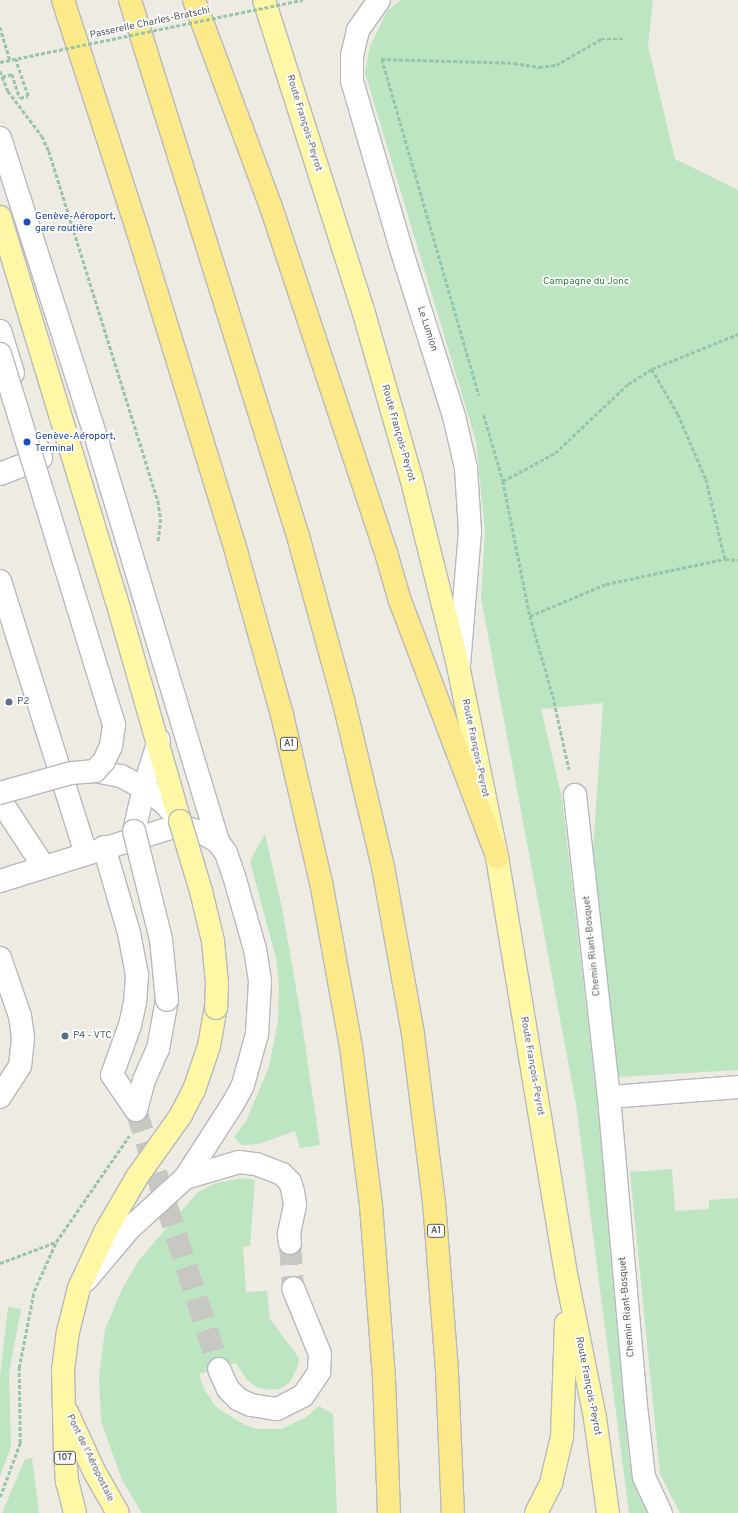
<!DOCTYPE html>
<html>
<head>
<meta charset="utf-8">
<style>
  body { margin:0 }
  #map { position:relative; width:738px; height:1513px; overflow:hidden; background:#edebe2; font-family:Overpass,sans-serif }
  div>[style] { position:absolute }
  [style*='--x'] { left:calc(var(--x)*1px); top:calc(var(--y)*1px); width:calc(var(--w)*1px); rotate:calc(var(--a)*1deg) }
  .green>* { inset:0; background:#bee5c2 }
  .minor-tunnel>* { height:22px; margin-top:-11px; transform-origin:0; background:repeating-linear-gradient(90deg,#c8c8c2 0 22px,transparent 0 33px) }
  .path>* { height:2.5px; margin-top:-1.25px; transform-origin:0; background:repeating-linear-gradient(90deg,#97c5a9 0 4px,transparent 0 6px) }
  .roads { filter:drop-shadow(1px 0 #b7b9be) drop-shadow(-1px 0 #b7b9be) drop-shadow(0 1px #b7b9be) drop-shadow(0 -1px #b7b9be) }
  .minor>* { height:22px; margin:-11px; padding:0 11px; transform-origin:11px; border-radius:11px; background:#fff }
  .major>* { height:22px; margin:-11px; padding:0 11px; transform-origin:11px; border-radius:11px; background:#fef7a6 }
  .highway>* { height:22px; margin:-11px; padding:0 11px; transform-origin:11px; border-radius:11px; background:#fbe98a }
  .path-bridge>* { height:2.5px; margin-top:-1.25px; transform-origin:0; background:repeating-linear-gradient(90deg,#97c5a9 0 4px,transparent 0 6px) }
  .bridges { filter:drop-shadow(1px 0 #b7b9be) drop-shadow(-1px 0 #b7b9be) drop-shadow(0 1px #b7b9be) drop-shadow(0 -1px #b7b9be) }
  .minor-bridge>* { height:22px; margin:-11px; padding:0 11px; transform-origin:11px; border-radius:11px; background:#fff }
  .major-bridge>* { height:22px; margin:-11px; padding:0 11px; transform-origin:11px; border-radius:11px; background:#fef7a6 }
  .dots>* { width:11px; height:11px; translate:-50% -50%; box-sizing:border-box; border:2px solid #fff; border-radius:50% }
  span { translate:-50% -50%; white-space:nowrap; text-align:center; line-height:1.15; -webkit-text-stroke:3.5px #fff; paint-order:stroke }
  .shield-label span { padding:1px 3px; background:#fff; border:1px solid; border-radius:3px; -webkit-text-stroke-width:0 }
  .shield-label { font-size:9px; color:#5a5d62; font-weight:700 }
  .street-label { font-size:10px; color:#5a5d62 }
  .transit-label { font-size:10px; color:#164399 }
  .left { translate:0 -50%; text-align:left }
  .park-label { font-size:10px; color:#368641 }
  .service-label { font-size:10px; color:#4e5e75 }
</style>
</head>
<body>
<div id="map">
  <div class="green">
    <i style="clip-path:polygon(401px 0,653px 0,648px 46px,675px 159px,738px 190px,738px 1070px,618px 1077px,592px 866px,603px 703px,541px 709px,562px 798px,599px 1117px,629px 1459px,647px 1513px,629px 1513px,576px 1104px,481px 598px,485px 532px,476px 441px,365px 73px,370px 46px,378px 30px,387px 11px)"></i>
    <i style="clip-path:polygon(265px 834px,282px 908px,300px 1011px,320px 1145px,300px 1148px,295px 1131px,259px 1144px,241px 1145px,234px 1137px,246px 1121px,269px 1067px,278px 1021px,279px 985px,276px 958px,250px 861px)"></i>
    <i style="clip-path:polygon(672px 1169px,675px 1211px,709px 1209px,709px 1200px,738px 1198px,738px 1513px,680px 1513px,660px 1474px,630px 1172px)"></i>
    <i style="clip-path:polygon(242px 1178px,255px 1180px,250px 1246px,243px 1247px,246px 1292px,267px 1291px,270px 1319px,299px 1358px,298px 1366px,290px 1382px,280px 1389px,269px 1390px,256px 1387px,247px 1380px,236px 1363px,199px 1374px,204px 1389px,216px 1407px,243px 1424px,257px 1429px,281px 1429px,305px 1418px,319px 1406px,333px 1414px,337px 1513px,142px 1513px,122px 1480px,101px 1421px,99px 1377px,105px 1329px,123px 1287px,139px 1260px,198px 1192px,216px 1183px)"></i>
    <i style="clip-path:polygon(8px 1307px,21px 1309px,9px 1373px,11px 1446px,0 1477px,0 1376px)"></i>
    <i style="clip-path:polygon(32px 1458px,39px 1513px,2px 1513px,25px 1459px)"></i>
  </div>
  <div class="minor-tunnel">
    <i style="--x:136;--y:1110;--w:272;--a:72.2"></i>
    <i style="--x:290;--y:1243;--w:45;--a:86.2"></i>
  </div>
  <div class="path">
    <i style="--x:0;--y:27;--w:34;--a:73"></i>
    <i style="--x:381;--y:59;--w:133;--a:1.7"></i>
    <i style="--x:514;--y:63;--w:25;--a:9"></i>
    <i style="--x:539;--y:67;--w:17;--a:-7"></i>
    <i style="--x:556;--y:65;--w:52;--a:-30"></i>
    <i style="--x:601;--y:39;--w:23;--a:0"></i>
    <i style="--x:382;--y:59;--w:350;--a:73.9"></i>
    <i style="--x:0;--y:71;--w:22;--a:68"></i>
    <i style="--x:8;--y:91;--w:56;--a:52.9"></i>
    <i style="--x:42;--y:136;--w:17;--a:65"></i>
    <i style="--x:49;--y:151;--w:367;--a:72.7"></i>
    <i style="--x:158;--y:501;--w:18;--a:81"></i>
    <i style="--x:161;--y:519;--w:23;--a:97"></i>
    <i style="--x:2;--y:77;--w:10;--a:-17"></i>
    <i style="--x:12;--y:74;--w:25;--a:72"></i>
    <i style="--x:20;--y:98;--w:8;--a:-14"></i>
    <i style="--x:28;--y:96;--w:39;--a:-109"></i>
    <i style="--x:652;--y:369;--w:93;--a:-22.1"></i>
    <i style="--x:484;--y:415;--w:69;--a:73.9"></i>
    <i style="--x:503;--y:481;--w:138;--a:78.7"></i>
    <i style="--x:530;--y:616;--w:83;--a:74"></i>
    <i style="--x:553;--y:696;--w:75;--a:77.6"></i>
    <i style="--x:503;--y:481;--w:59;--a:-28.3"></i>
    <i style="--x:555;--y:453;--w:100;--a:-43.4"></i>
    <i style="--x:628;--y:384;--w:28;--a:-32"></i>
    <i style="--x:652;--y:369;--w:52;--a:60"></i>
    <i style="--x:678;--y:414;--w:71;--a:66.7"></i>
    <i style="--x:706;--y:479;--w:82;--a:76.6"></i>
    <i style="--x:530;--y:616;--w:82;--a:-22.8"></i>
    <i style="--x:606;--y:584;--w:122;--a:-11.9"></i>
    <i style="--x:725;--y:559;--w:13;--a:4"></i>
    <i style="--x:0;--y:1263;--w:60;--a:-20.6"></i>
    <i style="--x:0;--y:1497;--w:58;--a:-69.7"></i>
    <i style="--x:20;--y:1443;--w:75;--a:-90.8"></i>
    <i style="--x:19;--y:1368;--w:78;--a:-79"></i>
    <i style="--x:34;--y:1291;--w:54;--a:-65.8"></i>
    <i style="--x:56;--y:1242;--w:129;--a:-55.4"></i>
  </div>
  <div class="roads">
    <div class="minor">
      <i style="--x:379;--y:0;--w:37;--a:125"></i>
      <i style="--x:358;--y:30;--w:26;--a:103"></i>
      <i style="--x:352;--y:55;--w:26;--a:90"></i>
      <i style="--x:352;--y:81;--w:175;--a:73.7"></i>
      <i style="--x:401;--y:249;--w:175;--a:72.4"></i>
      <i style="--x:454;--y:416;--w:53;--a:77"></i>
      <i style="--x:466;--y:468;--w:63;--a:86.4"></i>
      <i style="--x:470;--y:531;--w:134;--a:94.7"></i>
      <i style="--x:0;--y:138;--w:321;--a:72.2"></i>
      <i style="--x:98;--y:444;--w:416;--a:73.2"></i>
      <i style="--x:218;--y:842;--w:14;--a:54"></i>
      <i style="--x:226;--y:853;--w:24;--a:71"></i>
      <i style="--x:234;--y:876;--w:76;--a:74"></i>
      <i style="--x:255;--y:949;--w:32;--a:81"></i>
      <i style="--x:260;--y:981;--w:53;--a:93.2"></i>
      <i style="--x:257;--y:1034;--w:53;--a:105.4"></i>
      <i style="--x:243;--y:1085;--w:19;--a:118"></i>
      <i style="--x:234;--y:1102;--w:90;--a:122.8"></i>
      <i style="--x:185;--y:1178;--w:74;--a:137.7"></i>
      <i style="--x:130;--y:1228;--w:68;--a:130.2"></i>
      <i style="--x:0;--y:331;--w:44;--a:72.8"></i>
      <i style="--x:0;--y:474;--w:44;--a:-21.3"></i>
      <i style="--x:41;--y:458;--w:10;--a:-107"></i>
      <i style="--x:0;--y:581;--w:285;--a:72.5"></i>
      <i style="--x:95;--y:771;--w:26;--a:11"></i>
      <i style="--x:121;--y:776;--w:26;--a:28"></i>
      <i style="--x:144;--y:788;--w:25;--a:37"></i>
      <i style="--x:164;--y:803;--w:24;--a:48"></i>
      <i style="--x:575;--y:795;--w:304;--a:83.6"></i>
      <i style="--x:609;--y:1097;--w:319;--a:85"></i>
      <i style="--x:637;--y:1415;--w:62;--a:83.6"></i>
      <i style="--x:644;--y:1477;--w:40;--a:65"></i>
      <i style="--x:0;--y:800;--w:80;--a:56.7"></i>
      <i style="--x:134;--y:831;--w:44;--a:-76.9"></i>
      <i style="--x:144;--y:788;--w:50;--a:-72.6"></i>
      <i style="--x:104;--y:847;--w:90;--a:73.8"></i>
      <i style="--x:129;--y:933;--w:43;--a:79.2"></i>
      <i style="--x:137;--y:975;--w:27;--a:94"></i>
      <i style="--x:135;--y:1002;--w:24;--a:102"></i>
      <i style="--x:130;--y:1025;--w:53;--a:109.8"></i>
      <i style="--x:112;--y:1075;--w:42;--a:55.6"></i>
      <i style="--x:0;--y:881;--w:185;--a:-17.3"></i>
      <i style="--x:177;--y:826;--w:25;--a:14"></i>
      <i style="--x:201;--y:832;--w:20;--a:30"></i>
      <i style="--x:0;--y:958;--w:61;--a:71"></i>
      <i style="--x:20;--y:1016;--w:22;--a:82"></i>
      <i style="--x:23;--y:1038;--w:28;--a:96"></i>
      <i style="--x:20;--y:1066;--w:37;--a:123"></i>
      <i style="--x:609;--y:1097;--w:129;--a:-4.4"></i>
      <i style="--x:136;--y:1110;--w:31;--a:-75"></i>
      <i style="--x:144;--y:1080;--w:34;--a:-66"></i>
      <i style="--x:158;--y:1049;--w:50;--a:-79.6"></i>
      <i style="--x:185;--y:1178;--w:56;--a:-16.5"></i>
      <i style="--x:239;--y:1162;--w:17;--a:7"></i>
      <i style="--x:256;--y:1164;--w:28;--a:21"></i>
      <i style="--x:282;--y:1174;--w:11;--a:45"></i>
      <i style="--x:290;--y:1182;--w:10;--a:73"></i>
      <i style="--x:293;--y:1192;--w:13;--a:81"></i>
      <i style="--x:295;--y:1205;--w:30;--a:102"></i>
      <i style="--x:289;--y:1234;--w:9;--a:84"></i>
      <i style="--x:219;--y:1369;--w:22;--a:66"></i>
      <i style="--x:228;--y:1389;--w:14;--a:45"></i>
      <i style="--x:238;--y:1399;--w:14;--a:25"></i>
      <i style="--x:251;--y:1405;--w:26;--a:9"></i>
      <i style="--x:277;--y:1409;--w:29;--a:-27"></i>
      <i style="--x:303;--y:1396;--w:29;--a:-56"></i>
      <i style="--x:319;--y:1372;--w:18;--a:-87"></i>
      <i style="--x:320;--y:1354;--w:71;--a:-112.2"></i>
    </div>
    <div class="major">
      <i style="--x:264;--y:0;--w:325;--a:72.3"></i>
      <i style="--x:363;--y:310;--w:174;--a:74"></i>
      <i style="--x:411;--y:477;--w:199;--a:76"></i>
      <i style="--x:459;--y:670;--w:191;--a:78.5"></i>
      <i style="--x:497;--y:857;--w:428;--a:80.6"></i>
      <i style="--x:567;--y:1279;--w:142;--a:78.6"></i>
      <i style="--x:595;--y:1418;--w:96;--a:82.2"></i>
      <i style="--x:0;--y:217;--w:398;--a:73.1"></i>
      <i style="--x:116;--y:598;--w:232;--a:74"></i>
      <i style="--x:67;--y:1412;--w:65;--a:65.4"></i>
      <i style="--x:94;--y:1471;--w:48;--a:60.3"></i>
      <i style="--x:75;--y:1513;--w:32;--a:-104"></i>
      <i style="--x:67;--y:1482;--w:30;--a:-94"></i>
      <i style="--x:65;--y:1452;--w:81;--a:-91.4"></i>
      <i style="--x:63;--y:1371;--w:39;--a:-83"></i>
      <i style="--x:68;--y:1332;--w:45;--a:-76"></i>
      <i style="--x:79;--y:1288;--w:62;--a:-65.1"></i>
      <i style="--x:105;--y:1232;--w:64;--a:-59.8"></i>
      <i style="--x:137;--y:1177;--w:76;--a:-54.6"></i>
      <i style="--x:181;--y:1115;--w:28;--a:-63"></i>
      <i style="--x:194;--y:1090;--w:46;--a:-71.2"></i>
      <i style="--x:209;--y:1046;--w:39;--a:-80"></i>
      <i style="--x:536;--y:1513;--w:34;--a:-63"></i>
      <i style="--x:551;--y:1483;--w:47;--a:-76.6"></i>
      <i style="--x:562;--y:1437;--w:114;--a:-88"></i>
    </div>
    <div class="highway">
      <i style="--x:63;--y:0;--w:244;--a:72.1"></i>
      <i style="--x:138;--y:232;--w:334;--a:72.9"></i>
      <i style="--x:236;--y:551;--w:170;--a:74.3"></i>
      <i style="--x:282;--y:715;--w:171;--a:76.9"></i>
      <i style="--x:321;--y:882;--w:168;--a:79.7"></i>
      <i style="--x:351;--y:1047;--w:159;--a:82.8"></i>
      <i style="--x:371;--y:1205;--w:172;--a:85.7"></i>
      <i style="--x:384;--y:1377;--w:136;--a:87.9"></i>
      <i style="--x:130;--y:0;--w:562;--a:72.6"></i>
      <i style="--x:298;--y:536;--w:173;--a:74.6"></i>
      <i style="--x:344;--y:703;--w:169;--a:76.6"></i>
      <i style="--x:383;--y:867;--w:170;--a:79.8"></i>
      <i style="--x:413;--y:1034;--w:169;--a:82.9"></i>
      <i style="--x:434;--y:1202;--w:170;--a:85.6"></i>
      <i style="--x:447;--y:1372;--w:141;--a:87.6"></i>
      <i style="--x:194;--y:0;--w:221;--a:69.6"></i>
      <i style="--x:271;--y:207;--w:368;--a:71.6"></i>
      <i style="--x:387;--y:556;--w:47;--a:73.9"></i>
      <i style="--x:400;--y:601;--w:274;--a:69.2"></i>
    </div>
  </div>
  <div class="path-bridge">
    <i style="--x:0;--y:62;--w:309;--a:-11.6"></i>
  </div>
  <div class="bridges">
    <div class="minor-bridge">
      <i style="--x:0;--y:354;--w:388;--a:72.9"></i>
      <i style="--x:114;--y:725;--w:21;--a:98"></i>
      <i style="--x:111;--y:746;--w:17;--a:115"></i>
      <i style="--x:104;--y:761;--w:13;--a:132"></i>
      <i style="--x:95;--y:771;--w:24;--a:175"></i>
      <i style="--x:71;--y:773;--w:74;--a:164.3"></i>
      <i style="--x:134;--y:831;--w:111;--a:76"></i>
      <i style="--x:161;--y:939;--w:61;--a:84.4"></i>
    </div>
    <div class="major-bridge">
      <i style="--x:180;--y:821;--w:73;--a:73.3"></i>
      <i style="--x:201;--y:891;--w:51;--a:76.5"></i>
      <i style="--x:213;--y:941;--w:42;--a:84.6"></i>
      <i style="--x:217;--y:983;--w:25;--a:92"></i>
    </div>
  </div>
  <div class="dots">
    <i style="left:27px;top:222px;background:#1a4fb4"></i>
    <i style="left:27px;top:442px;background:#1a4fb4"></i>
    <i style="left:9px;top:702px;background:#5c6f8a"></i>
    <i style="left:65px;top:1036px;background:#5c6f8a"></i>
  </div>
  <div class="shield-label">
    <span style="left:289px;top:744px">A1</span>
    <span style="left:436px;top:1231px">A1</span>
    <span style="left:65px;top:1458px">107</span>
  </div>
  <div class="street-label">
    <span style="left:150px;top:23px;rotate:-12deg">Passerelle Charles-Bratschi</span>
    <span style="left:304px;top:123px;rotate:73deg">Route François-Peyrot</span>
    <span style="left:427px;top:329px;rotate:72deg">Le Lumion</span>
    <span style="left:398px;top:433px;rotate:74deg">Route François-Peyrot</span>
    <span style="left:475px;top:748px;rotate:78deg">Route François-Peyrot</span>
    <span style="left:592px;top:946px;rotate:-96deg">Chemin Riant-Bosquet</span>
    <span style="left:532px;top:1066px;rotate:80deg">Route François-Peyrot</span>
    <span style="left:627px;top:1307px;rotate:-95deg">Chemin Riant-Bosquet</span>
    <span style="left:588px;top:1386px;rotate:79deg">Route François-Peyrot</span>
    <span style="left:90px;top:1458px;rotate:64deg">Pont de l'Aéropostale</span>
  </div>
  <div class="transit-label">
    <span class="left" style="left:35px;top:222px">Genève-Aéroport,<br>gare routière</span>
    <span class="left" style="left:35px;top:442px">Genève-Aéroport,<br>Terminal</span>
  </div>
  <div class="park-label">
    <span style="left:586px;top:282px">Campagne du Jonc</span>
  </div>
  <div class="service-label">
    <span class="left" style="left:17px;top:702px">P2</span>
    <span class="left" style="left:73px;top:1036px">P4 - VTC</span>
  </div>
</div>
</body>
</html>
